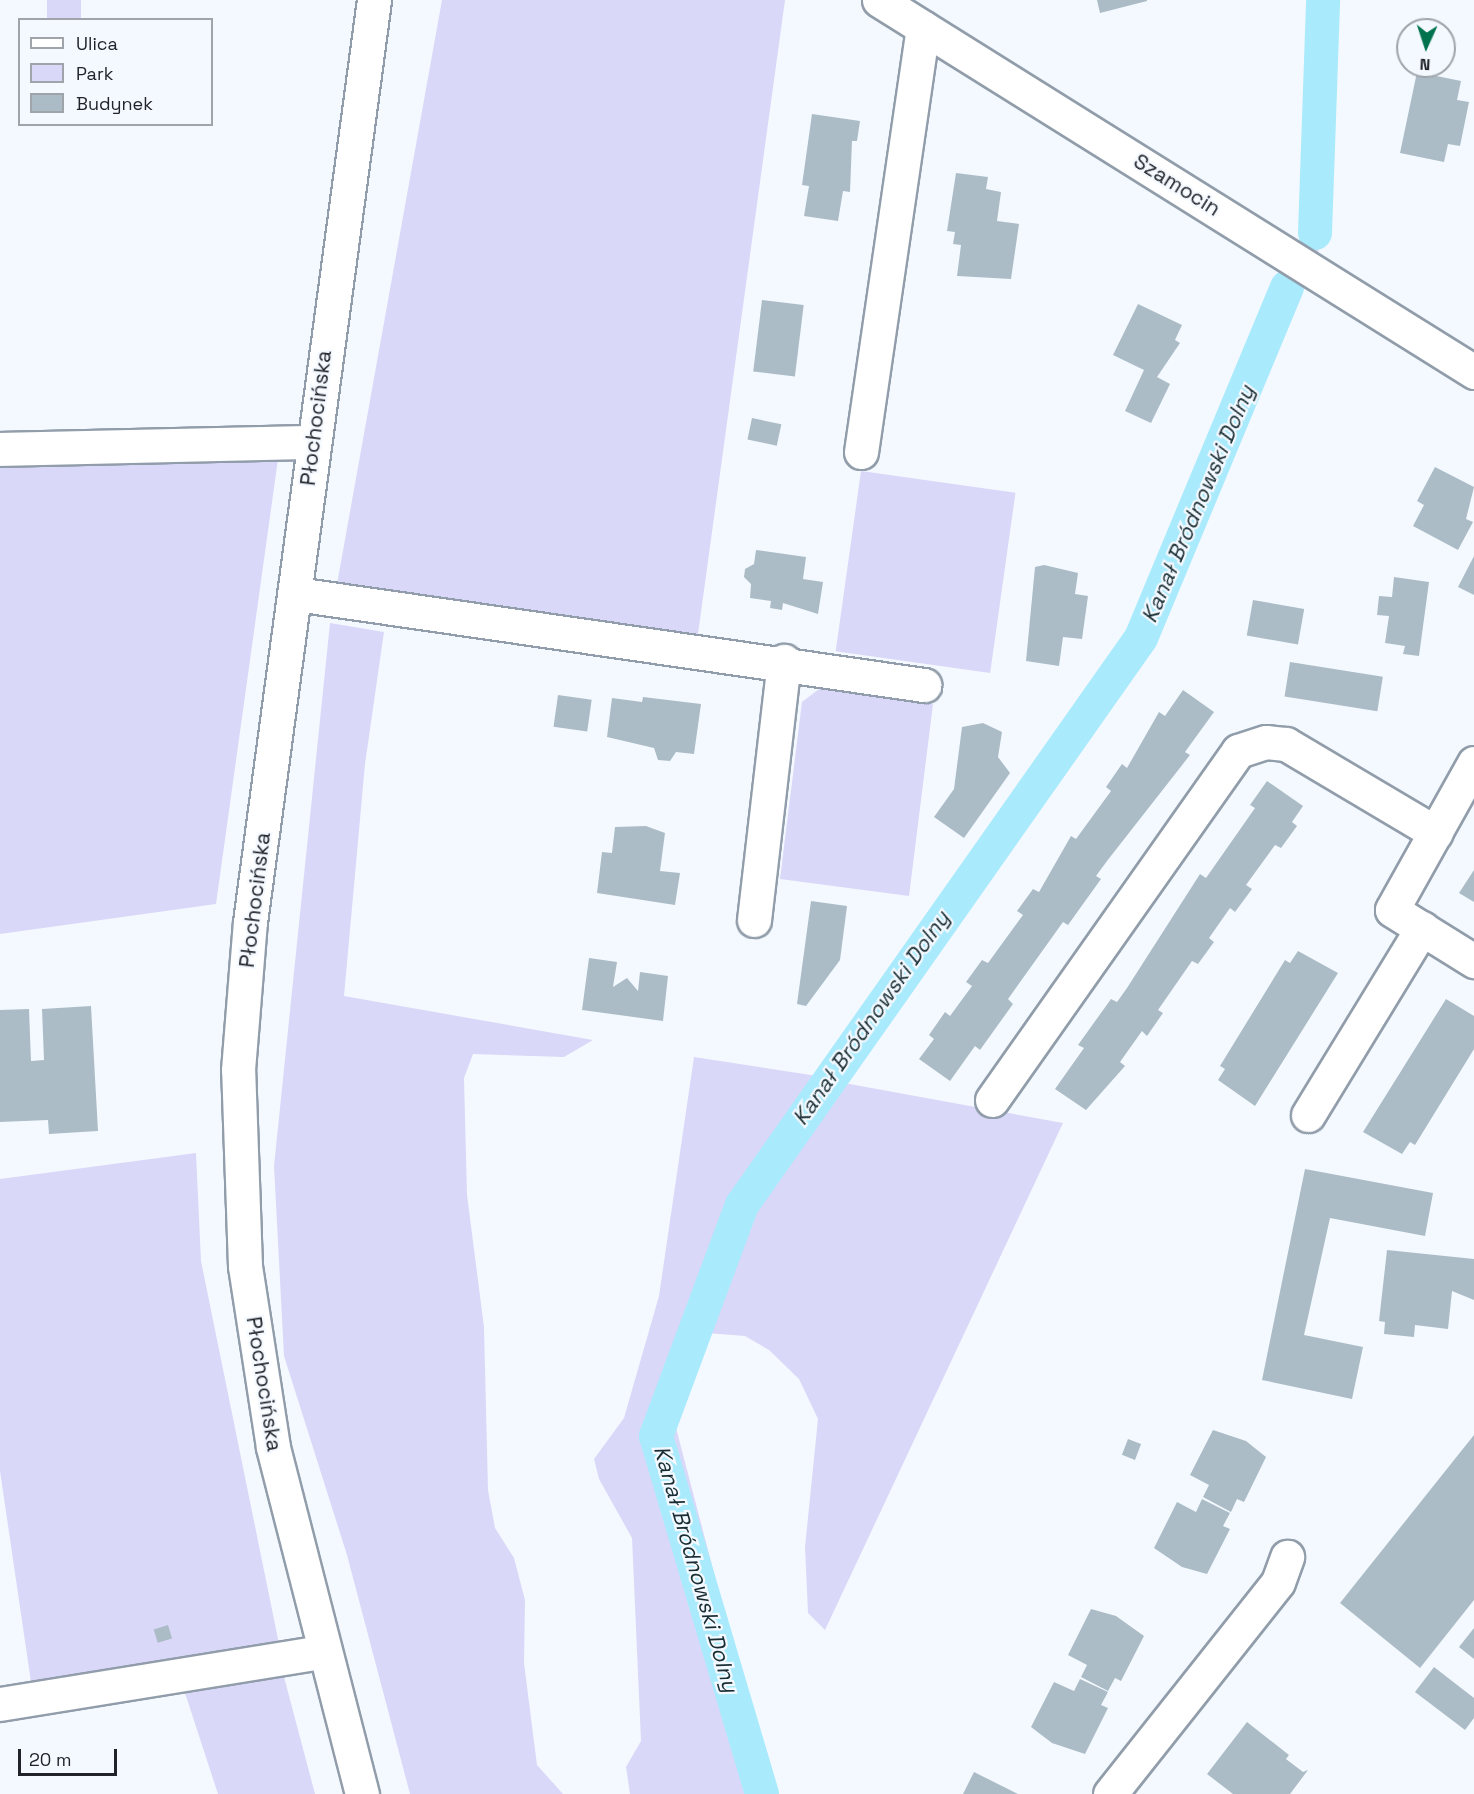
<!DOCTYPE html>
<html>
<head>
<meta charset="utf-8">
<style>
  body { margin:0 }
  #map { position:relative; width:1474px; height:1794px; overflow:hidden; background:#f4f9ff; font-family:"Space Grotesk",sans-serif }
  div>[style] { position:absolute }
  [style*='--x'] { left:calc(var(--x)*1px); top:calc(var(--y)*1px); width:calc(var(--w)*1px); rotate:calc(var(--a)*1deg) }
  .green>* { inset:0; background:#dad8f8; transform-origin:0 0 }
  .canal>* { height:34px; margin:-17px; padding:0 17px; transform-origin:17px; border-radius:17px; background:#a9eafc }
  .building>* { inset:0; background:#abbcc7; transform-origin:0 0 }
  .roads { filter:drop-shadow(2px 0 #919daa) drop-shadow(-2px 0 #919daa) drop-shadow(0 2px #919daa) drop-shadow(0 -2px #919daa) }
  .minor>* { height:33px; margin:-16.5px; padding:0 16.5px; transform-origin:16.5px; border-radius:16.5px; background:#fff }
  .major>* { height:33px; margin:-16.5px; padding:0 16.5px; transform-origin:16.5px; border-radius:16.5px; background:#fff }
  span { translate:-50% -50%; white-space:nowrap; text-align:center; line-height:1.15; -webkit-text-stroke:4.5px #f4f9ff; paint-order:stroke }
  .street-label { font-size:21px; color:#20242a }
  .water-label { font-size:22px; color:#182d33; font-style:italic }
  .legend { position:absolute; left:18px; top:18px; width:195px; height:108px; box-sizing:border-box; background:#f4f9ff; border:2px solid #9fa4aa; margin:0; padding:8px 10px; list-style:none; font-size:18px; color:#20242a }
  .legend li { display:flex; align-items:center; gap:12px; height:30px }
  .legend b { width:30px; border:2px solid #9fa4aa }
  .north { position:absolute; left:1396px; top:18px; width:60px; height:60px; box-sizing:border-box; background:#f4f9ff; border:2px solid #9fa4aa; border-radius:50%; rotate:183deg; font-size:16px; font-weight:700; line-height:24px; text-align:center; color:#20242a }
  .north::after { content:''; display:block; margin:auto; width:21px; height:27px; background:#00734e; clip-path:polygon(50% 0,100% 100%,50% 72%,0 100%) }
  .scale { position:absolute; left:18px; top:1749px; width:99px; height:27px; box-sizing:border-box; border:3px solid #20242a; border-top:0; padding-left:8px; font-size:18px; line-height:21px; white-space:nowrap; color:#20242a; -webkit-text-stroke:4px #f4f9ff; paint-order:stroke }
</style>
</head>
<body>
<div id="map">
  <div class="green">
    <i style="left:47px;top:0;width:34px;height:19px"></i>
    <i style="clip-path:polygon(442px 0,785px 0,698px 634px,337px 584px)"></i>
    <i style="clip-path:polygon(1313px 0,1333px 0,1318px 258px,1302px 243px)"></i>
    <i style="clip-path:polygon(1279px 277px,1296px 284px,1164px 613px,833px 1081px,1063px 1123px,825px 1630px,808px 1613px,805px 1547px,818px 1419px,799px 1379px,769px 1350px,745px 1336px,707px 1333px,676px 1428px,772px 1794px,630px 1794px,626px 1767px,641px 1741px,632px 1538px,599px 1479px,594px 1459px,624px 1418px,659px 1296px,694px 1057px,817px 1076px,1127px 644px)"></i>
    <i style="clip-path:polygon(278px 459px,216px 904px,0 934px,0 467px)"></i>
    <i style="left:861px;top:471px;width:156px;height:182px;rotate:8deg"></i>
    <i style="clip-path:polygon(330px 623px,384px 632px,365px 764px,344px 996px,593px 1040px,564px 1057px,473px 1054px,464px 1078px,467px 1195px,484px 1327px,488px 1490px,495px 1528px,514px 1558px,525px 1600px,524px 1663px,537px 1765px,563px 1794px,410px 1794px,347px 1555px,284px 1356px,274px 1166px)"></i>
    <i style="clip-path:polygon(819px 689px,933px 704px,909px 896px,780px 879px,802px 702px)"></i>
    <i style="clip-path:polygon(196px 1153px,201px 1261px,279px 1644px,31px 1682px,0 1471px,0 1179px)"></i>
    <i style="clip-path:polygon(284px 1677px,315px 1794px,218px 1794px,185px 1693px)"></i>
  </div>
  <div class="canal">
    <i style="--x:1315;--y:233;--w:233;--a:-88"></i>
    <i style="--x:762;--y:1794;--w:373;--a:-106.5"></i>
    <i style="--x:656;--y:1436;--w:246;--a:-69.6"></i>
    <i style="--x:742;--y:1205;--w:693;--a:-54.87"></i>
    <i style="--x:1141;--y:638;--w:380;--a:-67.4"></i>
  </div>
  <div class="building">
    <i style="clip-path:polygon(1097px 0,1147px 0,1147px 1px,1100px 13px)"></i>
    <i style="clip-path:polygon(1417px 72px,1461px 81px,1457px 100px,1469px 102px,1460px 146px,1448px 144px,1444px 162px,1400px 153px)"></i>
    <i style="clip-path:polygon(812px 114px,860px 121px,857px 141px,852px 141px,850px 192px,843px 191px,838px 221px,804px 216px,809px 186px,802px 185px)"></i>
    <i style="clip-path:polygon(956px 173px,988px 177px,986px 189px,1001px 192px,997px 221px,1019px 224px,1011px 279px,957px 276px,961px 245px,953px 244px,955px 232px,947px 231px)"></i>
    <i style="left:762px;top:300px;width:42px;height:72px;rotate:7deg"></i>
    <i style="clip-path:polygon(1138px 304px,1182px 325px,1175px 340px,1180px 343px,1157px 377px,1170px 384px,1151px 423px,1125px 411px,1144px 370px,1113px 355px)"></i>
    <i style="left:752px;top:418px;width:30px;height:22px;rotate:12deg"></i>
    <i style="clip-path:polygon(1435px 467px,1474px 487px,1466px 519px,1473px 522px,1458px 550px,1413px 526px,1424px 505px,1417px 501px)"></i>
    <i style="clip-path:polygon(756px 550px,806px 557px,803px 579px,823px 582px,818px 614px,783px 603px,782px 610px,770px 608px,771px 601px,750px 598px,751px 584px,744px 577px,745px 569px,754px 564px)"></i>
    <i style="clip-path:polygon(1474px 556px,1474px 595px,1458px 587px)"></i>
    <i style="clip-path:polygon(1044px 565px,1078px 573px,1075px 594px,1088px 596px,1082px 639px,1063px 637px,1059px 666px,1026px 661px,1035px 567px)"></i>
    <i style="clip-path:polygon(1394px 577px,1429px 582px,1419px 656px,1403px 654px,1405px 646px,1385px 643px,1389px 616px,1377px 615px,1379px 596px,1392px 597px)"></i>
    <i style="left:1253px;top:600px;width:52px;height:36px;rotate:10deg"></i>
    <i style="left:1290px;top:662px;width:94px;height:35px;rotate:9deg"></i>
    <i style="clip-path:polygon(1183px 690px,1214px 712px,1185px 752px,1190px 755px,1107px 861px,1096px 876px,1101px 879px,1068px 925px,1063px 922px,1008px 999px,1013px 1004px,980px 1050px,975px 1046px,950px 1081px,919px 1059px,934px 1039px,929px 1035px,945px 1012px,950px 1016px,972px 986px,966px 982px,982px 960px,988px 963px,1023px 915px,1017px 911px,1033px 889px,1039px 892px,1071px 836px,1076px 839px,1111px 791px,1106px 787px,1122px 764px,1127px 768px,1159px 712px,1165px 716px)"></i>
    <i style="left:558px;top:695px;width:34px;height:32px;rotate:8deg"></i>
    <i style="clip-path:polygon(643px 697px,701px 704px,694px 754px,676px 752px,670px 761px,658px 760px,654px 748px,607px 737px,612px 698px,642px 702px)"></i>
    <i style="clip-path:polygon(983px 723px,1002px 732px,998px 757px,1010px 773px,964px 838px,934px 817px,954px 789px,962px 727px)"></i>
    <i style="clip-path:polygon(1267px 781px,1303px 806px,1292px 822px,1297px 826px,1281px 848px,1275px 845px,1246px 885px,1252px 889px,1235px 912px,1230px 908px,1209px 938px,1214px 942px,1198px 964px,1192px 961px,1158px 1010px,1163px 1013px,1147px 1036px,1142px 1031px,1120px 1062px,1125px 1066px,1086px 1110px,1055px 1089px,1084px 1048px,1078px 1045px,1111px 999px,1117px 1002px,1127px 988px,1200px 874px,1206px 878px,1255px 808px,1250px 805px)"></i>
    <i style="clip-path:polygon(646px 826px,665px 833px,660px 871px,680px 873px,675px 905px,597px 893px,602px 852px,612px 853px,615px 827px)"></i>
    <i style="clip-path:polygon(1474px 870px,1474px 902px,1459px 893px)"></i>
    <i style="clip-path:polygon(811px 901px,847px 906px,840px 960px,806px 1006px,797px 1004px)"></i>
    <i style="clip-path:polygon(1298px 951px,1338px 973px,1255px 1106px,1218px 1080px,1225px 1069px,1220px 1066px,1285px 960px,1290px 963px)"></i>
    <i style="clip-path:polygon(589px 958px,617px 962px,613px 987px,627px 978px,638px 991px,640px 972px,668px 976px,663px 1021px,582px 1010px)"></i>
    <i style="clip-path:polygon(1446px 999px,1474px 1016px,1474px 1049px,1415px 1145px,1410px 1142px,1402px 1154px,1363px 1132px)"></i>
    <i style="clip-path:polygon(91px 1006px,98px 1131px,49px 1134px,48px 1120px,0 1122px,0 1010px,29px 1009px,31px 1061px,44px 1060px,42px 1009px)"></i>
    <i style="clip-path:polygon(1305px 1169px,1433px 1193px,1425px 1236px,1330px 1218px,1304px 1335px,1363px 1347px,1352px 1399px,1262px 1380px)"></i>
    <i style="clip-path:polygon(1387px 1250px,1474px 1259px,1474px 1300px,1452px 1291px,1448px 1329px,1415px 1325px,1414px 1337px,1384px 1334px,1385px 1322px,1379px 1321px)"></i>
    <i style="clip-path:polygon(1213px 1430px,1246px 1441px,1266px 1457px,1244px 1502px,1237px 1499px,1231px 1512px,1203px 1497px,1209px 1485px,1190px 1475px)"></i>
    <i style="clip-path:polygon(1474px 1435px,1474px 1600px,1420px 1668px,1340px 1603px)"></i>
    <i style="left:1128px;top:1439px;width:14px;height:17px;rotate:21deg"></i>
    <i style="clip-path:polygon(1202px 1499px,1230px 1513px,1223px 1526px,1230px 1529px,1207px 1574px,1182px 1567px,1154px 1548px,1177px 1502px,1196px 1512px)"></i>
    <i style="clip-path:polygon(1091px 1609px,1116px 1616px,1144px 1636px,1121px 1681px,1115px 1678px,1108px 1691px,1081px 1677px,1087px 1665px,1068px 1655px)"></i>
    <i style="left:168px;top:1625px;width:14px;height:15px;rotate:73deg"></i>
    <i style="clip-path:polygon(1474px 1628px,1474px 1659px,1459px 1647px)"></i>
    <i style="clip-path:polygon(1434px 1667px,1474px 1698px,1474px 1718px,1465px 1730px,1415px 1692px)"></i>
    <i style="clip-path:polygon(1080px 1679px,1108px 1692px,1101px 1705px,1108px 1708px,1085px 1754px,1052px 1743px,1031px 1727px,1054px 1682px,1074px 1691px)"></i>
    <i style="clip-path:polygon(1247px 1722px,1289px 1755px,1286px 1759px,1303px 1772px,1308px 1770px,1290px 1794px,1233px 1794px,1207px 1774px)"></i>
    <i style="clip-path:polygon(974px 1772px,1018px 1794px,963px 1794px)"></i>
  </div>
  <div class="roads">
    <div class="minor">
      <i style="--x:879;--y:0;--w:702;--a:32.01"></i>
      <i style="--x:0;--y:449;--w:312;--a:-1.3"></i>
      <i style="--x:861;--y:452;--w:429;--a:-81.7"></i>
      <i style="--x:296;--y:594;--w:635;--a:8.25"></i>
      <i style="--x:1474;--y:763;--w:168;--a:119.2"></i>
      <i style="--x:1392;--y:910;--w:97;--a:31.9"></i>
      <i style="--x:754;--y:920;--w:261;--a:-83.4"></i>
      <i style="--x:992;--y:1100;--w:427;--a:-54.8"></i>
      <i style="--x:1238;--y:751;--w:29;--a:-18"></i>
      <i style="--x:1266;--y:742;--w:20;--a:6"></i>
      <i style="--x:1286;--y:744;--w:174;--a:30.7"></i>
      <i style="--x:1308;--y:1115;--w:219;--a:-58.6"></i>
      <i style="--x:0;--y:1704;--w:326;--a:-9.2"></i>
      <i style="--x:1110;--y:1794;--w:270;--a:-51.6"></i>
      <i style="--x:1278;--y:1582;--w:27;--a:-70"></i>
    </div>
    <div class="major">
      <i style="--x:362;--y:1794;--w:358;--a:-104.4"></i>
      <i style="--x:273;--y:1447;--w:183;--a:-98.8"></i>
      <i style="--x:245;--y:1266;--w:196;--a:-92"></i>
      <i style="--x:238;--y:1070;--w:148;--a:-85.4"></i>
      <i style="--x:250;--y:922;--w:930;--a:-82.34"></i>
    </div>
  </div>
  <div class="street-label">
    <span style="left:1177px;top:185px;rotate:32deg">Szamocin</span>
    <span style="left:316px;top:418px;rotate:-83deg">Płochocińska</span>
    <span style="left:255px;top:900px;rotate:-83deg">Płochocińska</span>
    <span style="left:264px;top:1384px;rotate:81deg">Płochocińska</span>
  </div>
  <div class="water-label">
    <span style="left:1198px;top:504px;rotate:-67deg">Kanał Bródnowski Dolny</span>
    <span style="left:871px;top:1018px;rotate:-55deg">Kanał Bródnowski Dolny</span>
    <span style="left:696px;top:1569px;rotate:74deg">Kanał Bródnowski Dolny</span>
  </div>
  <ul class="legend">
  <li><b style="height:8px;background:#fff"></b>Ulica</li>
  <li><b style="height:16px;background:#dad8f8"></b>Park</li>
  <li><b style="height:16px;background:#abbcc7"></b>Budynek</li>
  </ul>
  <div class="north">N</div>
  <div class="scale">20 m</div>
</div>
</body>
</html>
